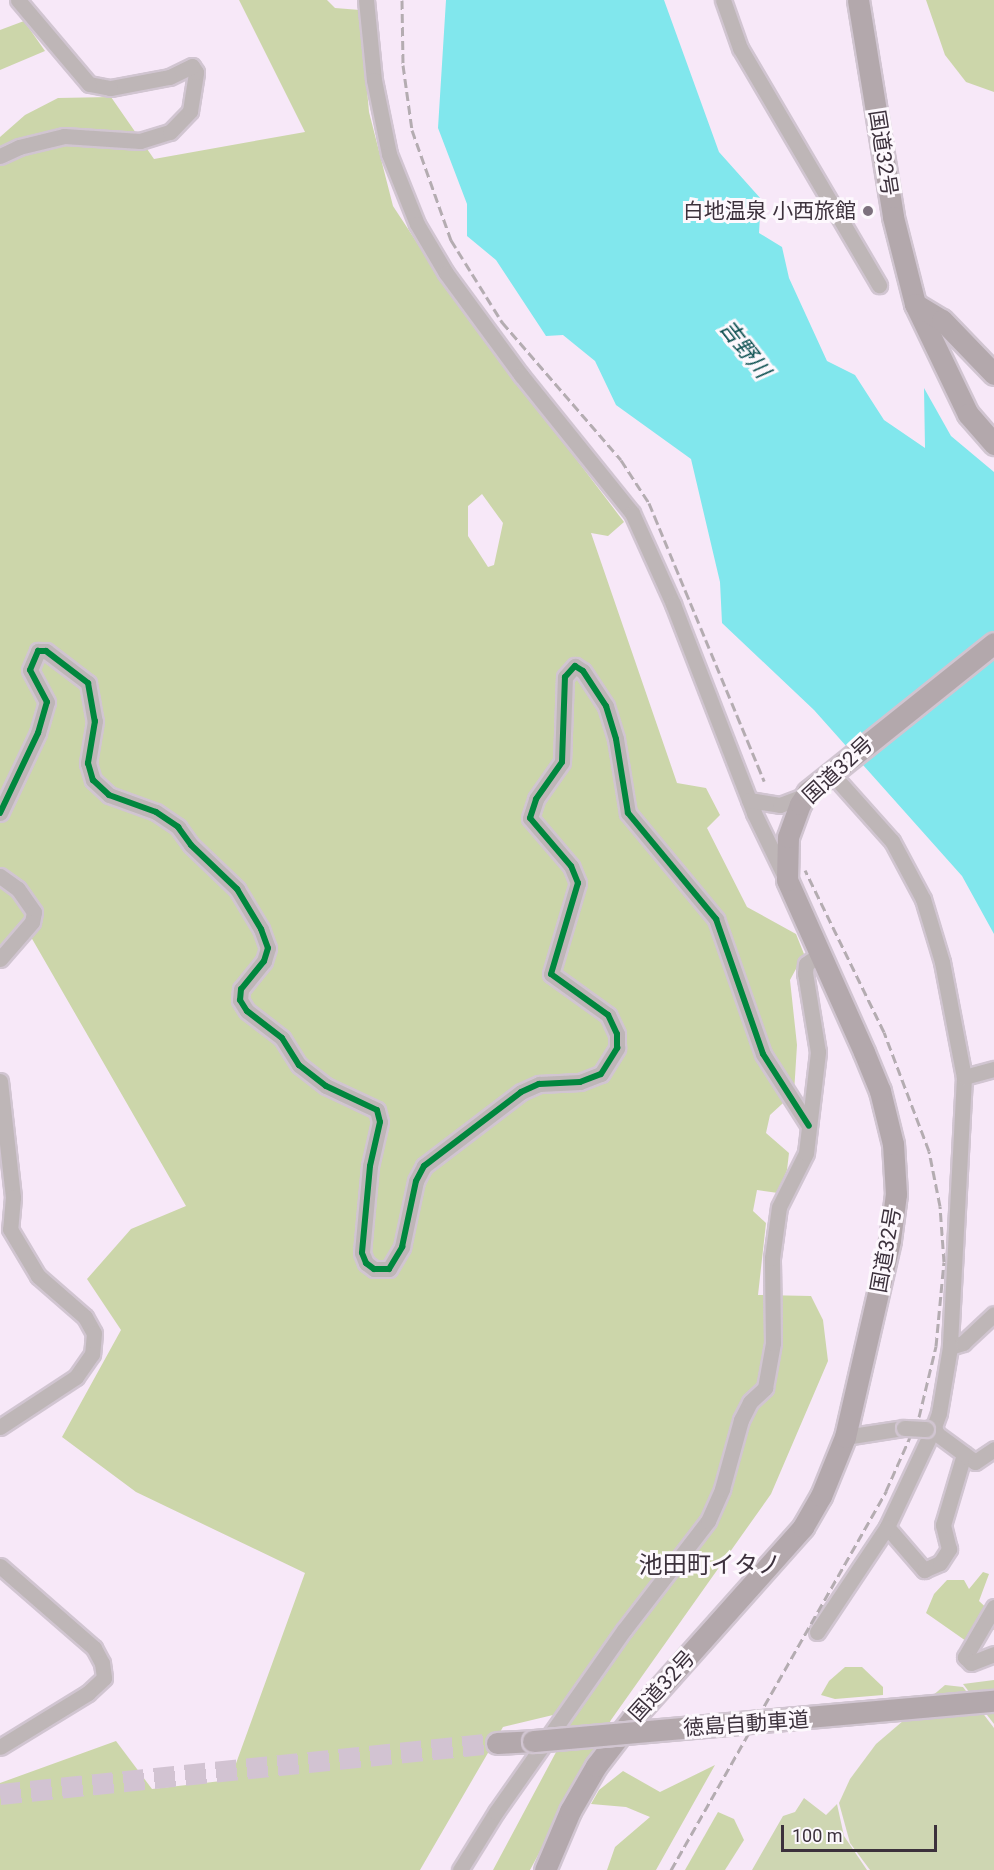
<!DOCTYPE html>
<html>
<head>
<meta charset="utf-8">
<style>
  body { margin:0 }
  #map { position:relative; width:994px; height:1870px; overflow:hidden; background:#f7e8f8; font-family:Roboto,"Noto Sans JP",sans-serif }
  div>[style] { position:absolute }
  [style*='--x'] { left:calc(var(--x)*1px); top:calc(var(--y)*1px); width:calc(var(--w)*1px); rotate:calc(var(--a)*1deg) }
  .green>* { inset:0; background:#ced6b2 }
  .forest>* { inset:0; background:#ccd6aa }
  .water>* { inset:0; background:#81e7ed }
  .highway-tunnel>* { height:21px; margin-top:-10.5px; transform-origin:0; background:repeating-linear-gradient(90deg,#d2c3d2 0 21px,transparent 0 31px) }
  .roads { filter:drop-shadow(2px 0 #d1c5d1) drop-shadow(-2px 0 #d1c5d1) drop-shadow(0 2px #d1c5d1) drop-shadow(0 -2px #d1c5d1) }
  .minor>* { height:15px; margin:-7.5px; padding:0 7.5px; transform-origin:7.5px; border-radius:7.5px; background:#beb6b7 }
  .highway>* { height:21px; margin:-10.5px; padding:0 10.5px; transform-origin:10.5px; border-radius:10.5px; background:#b3a8ac }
  .rail>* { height:3px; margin-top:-1.5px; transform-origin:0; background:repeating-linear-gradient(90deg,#b4acb1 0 9px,transparent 0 13.5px) }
  .bridges { filter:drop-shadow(2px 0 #d1c5d1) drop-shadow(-2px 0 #d1c5d1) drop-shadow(0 2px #d1c5d1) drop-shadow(0 -2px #d1c5d1) }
  .minor-bridge>* { height:15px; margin:-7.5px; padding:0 7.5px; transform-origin:7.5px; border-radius:7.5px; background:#beb6b7 }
  .highway-bridge>* { height:21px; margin:-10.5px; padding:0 10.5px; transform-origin:10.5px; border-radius:10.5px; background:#b3a8ac }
  .cycleway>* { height:6px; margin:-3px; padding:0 3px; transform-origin:3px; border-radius:3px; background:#00873e }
  .dots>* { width:16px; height:16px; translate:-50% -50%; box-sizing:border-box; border:3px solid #fdf8fd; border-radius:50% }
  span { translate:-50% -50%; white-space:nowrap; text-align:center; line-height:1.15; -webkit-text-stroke:6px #fdf8fd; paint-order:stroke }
  .street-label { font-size:21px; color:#3c313c }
  .poi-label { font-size:21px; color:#3c313c }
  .right { translate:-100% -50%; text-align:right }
  .water-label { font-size:22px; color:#0a4e4f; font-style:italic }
  .quarter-label { font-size:24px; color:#3c313c }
  .scale { position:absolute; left:781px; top:1825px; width:156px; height:27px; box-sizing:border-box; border:3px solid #3c313c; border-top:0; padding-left:8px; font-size:18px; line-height:21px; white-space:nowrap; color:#3c313c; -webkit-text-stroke:4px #fdf8fd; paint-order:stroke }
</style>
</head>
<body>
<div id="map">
  <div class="green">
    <i style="clip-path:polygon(994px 1680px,994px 1724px,963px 1684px)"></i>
    <i style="clip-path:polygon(945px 1685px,963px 1687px,994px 1728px,994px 1870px,870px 1870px,850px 1843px,839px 1803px,850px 1779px,876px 1744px)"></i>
    <i style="clip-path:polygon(804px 1798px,826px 1815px,837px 1804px,844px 1836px,867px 1870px,752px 1870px,783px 1816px,795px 1812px)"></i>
  </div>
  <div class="forest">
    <i style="clip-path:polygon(evenodd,239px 0,327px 0,335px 8px,360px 10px,369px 112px,393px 206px,450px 293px,624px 522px,608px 536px,591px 533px,677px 783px,706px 788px,720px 815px,707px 828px,747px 907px,796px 934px,804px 954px,790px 980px,797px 1045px,794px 1093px,770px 1115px,766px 1133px,789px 1153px,787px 1170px,778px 1193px,757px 1190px,753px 1211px,766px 1223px,758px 1295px,811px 1296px,823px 1320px,828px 1361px,771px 1494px,611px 1720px,530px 1870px,493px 1870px,570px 1726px,553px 1715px,503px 1727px,420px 1870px,0 1870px,0 1783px,116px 1741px,152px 1789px,230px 1780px,305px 1573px,136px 1492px,62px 1437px,121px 1330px,87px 1279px,131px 1229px,186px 1206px,31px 937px,0 947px,0 137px,25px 115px,58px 98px,111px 97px,154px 159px,305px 132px,239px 0,482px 494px,503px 523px,494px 565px,488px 567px,468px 536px,468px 506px,482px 494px)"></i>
    <i style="clip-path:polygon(926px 0,994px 0,994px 92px,966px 82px,945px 55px)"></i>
    <i style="clip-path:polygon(24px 21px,45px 51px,0 70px,0 30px)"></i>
    <i style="clip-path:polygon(983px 1572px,989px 1574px,979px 1601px,994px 1615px,994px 1630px,976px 1623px,976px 1644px,986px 1663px,968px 1670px,959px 1653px,966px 1641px,926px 1613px,934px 1594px,947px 1580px,964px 1580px,969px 1589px)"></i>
    <i style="clip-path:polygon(845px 1667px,862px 1667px,883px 1687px,883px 1695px,835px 1699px,821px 1695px,829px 1681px)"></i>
    <i style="clip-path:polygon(715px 1765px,656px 1870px,607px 1870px,615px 1847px,650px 1817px,626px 1807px,591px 1804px,599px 1790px,623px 1771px,660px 1792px)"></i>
    <i style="clip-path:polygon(718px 1812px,734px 1819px,744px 1840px,725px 1870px,685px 1870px)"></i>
  </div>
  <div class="water">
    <i style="clip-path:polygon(446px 0,664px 0,719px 152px,761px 199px,759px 233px,782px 247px,789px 278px,827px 361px,855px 375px,884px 420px,925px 448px,924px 388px,951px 436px,994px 472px,994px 934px,962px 876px,814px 710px,722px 623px,720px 582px,691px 459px,616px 405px,595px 361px,563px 335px,546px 336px,496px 260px,467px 236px,467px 204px,438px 128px)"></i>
  </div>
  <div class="highway-tunnel">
    <i style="--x:0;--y:1794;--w:500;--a:-5.9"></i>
  </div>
  <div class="roads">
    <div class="minor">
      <i style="--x:366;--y:0;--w:80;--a:84.3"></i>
      <i style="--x:374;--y:80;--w:76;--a:78.5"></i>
      <i style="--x:389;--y:154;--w:75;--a:68.2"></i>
      <i style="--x:417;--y:224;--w:57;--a:59.4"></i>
      <i style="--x:446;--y:273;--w:127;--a:53.7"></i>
      <i style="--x:521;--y:375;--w:177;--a:51.2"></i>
      <i style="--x:632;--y:513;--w:100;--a:65.7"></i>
      <i style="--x:673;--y:604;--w:224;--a:68.8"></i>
      <i style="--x:754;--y:813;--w:73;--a:64.1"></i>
      <i style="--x:723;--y:0;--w:51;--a:70.5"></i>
      <i style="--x:740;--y:48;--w:275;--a:59.6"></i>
      <i style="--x:0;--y:156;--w:21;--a:-25"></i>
      <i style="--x:19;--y:147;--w:46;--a:-13.7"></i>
      <i style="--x:64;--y:136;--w:76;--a:3.8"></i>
      <i style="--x:140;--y:141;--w:31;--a:-17"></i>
      <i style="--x:170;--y:132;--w:29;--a:-46"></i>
      <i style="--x:190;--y:111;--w:39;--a:-81"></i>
      <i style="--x:196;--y:72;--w:7;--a:-124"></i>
      <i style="--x:192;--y:66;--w:25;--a:154"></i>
      <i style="--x:169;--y:77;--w:60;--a:169.4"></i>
      <i style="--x:110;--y:88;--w:21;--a:-169"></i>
      <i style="--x:89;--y:84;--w:110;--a:-130.2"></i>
      <i style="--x:841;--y:784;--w:76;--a:48.2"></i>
      <i style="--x:892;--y:841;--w:66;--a:61.9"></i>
      <i style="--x:923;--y:899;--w:66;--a:73.2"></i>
      <i style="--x:942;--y:962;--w:117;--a:79.2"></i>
      <i style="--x:964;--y:1077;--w:270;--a:93"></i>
      <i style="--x:950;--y:1347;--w:67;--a:99.5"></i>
      <i style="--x:939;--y:1413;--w:15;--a:110"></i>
      <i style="--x:934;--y:1427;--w:8;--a:166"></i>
      <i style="--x:749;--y:800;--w:31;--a:9"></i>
      <i style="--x:780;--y:805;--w:26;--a:-21"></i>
      <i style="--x:0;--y:813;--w:89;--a:-64.6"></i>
      <i style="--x:38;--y:733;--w:32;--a:-74"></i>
      <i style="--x:47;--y:702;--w:36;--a:-118"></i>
      <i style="--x:30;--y:670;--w:21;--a:-67"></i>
      <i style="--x:38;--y:651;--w:8;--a:0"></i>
      <i style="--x:46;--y:651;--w:53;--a:37.3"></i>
      <i style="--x:88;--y:683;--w:39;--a:80"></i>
      <i style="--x:95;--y:721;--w:43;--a:99.5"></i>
      <i style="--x:88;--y:763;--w:18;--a:74"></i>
      <i style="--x:93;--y:780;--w:22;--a:43"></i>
      <i style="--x:109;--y:795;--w:50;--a:19.9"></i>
      <i style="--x:156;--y:812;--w:27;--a:34"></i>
      <i style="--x:178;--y:827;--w:22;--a:54"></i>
      <i style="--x:191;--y:845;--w:64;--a:43.7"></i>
      <i style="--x:237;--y:889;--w:47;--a:59"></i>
      <i style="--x:261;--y:929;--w:20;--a:70"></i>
      <i style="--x:268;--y:948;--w:14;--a:107"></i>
      <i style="--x:264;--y:961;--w:36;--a:129"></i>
      <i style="--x:241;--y:989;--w:11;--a:95"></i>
      <i style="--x:240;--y:1000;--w:13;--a:58"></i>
      <i style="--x:247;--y:1011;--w:44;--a:37.6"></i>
      <i style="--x:282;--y:1038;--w:32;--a:58"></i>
      <i style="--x:299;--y:1065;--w:34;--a:38"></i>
      <i style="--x:326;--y:1086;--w:56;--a:25.2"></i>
      <i style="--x:377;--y:1110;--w:12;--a:76"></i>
      <i style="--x:380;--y:1122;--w:45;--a:102.8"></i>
      <i style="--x:370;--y:1166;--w:87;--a:95.3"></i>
      <i style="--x:362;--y:1253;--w:11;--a:68"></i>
      <i style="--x:366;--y:1263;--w:10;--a:37"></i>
      <i style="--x:374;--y:1269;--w:15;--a:0"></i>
      <i style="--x:389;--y:1269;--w:26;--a:-59"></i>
      <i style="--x:402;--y:1247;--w:67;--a:-78"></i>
      <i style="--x:416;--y:1181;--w:17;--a:-62"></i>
      <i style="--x:424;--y:1166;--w:122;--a:-37.3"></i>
      <i style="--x:521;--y:1092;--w:20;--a:-24"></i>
      <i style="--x:539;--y:1084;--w:41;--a:-2.8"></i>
      <i style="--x:580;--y:1082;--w:22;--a:-21"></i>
      <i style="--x:601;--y:1074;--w:31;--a:-58"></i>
      <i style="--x:617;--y:1048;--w:14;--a:-90"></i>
      <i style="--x:617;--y:1034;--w:21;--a:-115"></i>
      <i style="--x:608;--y:1015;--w:70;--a:-144.3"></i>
      <i style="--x:551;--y:974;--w:95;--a:-73.5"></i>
      <i style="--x:578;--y:883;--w:18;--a:-112"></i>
      <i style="--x:571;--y:866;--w:63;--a:-130.5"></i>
      <i style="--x:530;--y:818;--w:20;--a:-72"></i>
      <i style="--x:536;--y:799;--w:45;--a:-54.9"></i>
      <i style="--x:562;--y:762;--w:85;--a:-88"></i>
      <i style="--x:565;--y:677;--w:15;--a:-48"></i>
      <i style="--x:575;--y:666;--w:9;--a:32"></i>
      <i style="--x:583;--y:671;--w:42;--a:56.7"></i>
      <i style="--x:606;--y:706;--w:34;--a:73"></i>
      <i style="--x:616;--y:739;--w:75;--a:80.8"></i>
      <i style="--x:628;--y:813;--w:138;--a:50.3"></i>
      <i style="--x:716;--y:919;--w:143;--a:70.8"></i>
      <i style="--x:763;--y:1054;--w:85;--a:57.4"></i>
      <i style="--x:0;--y:876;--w:22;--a:36"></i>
      <i style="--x:18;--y:889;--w:28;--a:55"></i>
      <i style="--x:34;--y:912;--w:10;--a:101"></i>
      <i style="--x:32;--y:922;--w:49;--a:130.9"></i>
      <i style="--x:964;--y:1077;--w:31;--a:-15"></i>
      <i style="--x:0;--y:1081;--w:117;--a:83.6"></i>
      <i style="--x:13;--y:1197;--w:32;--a:95"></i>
      <i style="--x:10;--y:1229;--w:55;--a:59.2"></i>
      <i style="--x:38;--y:1276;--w:62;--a:41.1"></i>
      <i style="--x:85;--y:1317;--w:18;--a:61"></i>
      <i style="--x:94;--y:1333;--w:21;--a:95"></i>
      <i style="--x:92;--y:1354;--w:28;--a:125"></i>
      <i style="--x:76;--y:1377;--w:91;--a:146.7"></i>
      <i style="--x:950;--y:1347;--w:14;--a:-17"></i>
      <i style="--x:963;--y:1343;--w:42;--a:-43.1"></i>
      <i style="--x:934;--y:1427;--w:110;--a:115.2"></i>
      <i style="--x:887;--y:1527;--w:57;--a:49.3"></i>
      <i style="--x:924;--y:1570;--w:17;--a:-24"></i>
      <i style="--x:940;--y:1563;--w:17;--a:-57"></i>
      <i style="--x:949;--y:1549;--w:25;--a:-104"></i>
      <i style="--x:943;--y:1525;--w:74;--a:-73.5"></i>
      <i style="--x:934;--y:1427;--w:8;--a:67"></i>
      <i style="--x:937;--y:1434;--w:47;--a:36.4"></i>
      <i style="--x:975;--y:1462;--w:23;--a:-34"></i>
      <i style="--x:845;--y:1437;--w:60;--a:-8.7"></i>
      <i style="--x:0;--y:1566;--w:125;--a:41.1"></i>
      <i style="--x:94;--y:1648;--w:17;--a:62"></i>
      <i style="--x:102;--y:1663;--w:15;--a:82"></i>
      <i style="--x:104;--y:1678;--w:22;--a:137"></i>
      <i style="--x:88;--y:1693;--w:103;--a:148.5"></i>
      <i style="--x:994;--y:1607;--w:58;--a:120.1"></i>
      <i style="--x:965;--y:1657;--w:8;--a:45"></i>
      <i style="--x:971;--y:1663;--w:25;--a:-21"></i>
      <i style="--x:817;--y:1632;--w:126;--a:-56.3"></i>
      <i style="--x:460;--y:1870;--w:68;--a:-58.2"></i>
      <i style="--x:496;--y:1812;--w:223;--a:-54.9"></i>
      <i style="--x:624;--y:1630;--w:138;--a:-52.4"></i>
      <i style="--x:708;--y:1521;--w:35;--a:-66"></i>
      <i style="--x:722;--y:1489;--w:72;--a:-74.6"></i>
      <i style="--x:741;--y:1420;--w:20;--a:-63"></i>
      <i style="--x:750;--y:1402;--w:21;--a:-43"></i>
      <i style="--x:765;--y:1388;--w:46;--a:-79.9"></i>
      <i style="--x:773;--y:1343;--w:85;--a:-90.7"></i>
      <i style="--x:772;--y:1258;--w:51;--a:-82.2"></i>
      <i style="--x:779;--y:1207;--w:60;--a:-63.4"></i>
      <i style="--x:806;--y:1153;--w:102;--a:-83.2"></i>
      <i style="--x:818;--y:1052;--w:80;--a:-99.3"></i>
      <i style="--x:805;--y:973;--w:9;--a:-84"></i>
      <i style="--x:806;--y:964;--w:16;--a:-35"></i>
    </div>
    <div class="highway">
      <i style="--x:858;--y:0;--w:220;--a:80.8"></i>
      <i style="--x:893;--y:217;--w:90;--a:75.8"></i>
      <i style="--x:915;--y:304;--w:122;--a:64.3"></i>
      <i style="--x:968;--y:414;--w:40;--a:49"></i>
      <i style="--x:915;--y:304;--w:31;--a:31"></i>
      <i style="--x:942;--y:320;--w:75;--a:46.1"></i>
      <i style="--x:497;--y:1743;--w:36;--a:-3"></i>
      <i style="--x:545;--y:1870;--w:64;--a:-67"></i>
      <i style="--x:570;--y:1811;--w:52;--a:-60"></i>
      <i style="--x:596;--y:1766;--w:61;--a:-52.4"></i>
      <i style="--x:633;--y:1718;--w:256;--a:-48.3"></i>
      <i style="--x:803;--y:1527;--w:36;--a:-60"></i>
      <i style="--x:821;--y:1496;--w:64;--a:-67.9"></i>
      <i style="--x:845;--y:1437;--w:202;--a:-77.1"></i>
      <i style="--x:890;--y:1240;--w:46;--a:-82.6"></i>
      <i style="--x:896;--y:1194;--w:50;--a:-93.4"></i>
      <i style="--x:893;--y:1144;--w:55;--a:-103.8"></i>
      <i style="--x:880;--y:1091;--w:42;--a:-112.3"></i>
      <i style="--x:864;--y:1052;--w:188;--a:-114.1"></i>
      <i style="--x:787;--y:880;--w:43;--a:-88.7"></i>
      <i style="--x:788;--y:837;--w:35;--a:-70"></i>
      <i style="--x:800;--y:804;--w:14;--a:-56"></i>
      <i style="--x:808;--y:792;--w:238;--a:-38.7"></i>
    </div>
  </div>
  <div class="rail">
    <i style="--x:402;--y:0;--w:65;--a:89.1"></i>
    <i style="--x:403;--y:65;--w:66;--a:82.1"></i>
    <i style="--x:412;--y:130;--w:117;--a:70.5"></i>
    <i style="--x:451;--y:240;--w:97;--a:58.1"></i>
    <i style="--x:502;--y:322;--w:182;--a:49.2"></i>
    <i style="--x:621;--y:460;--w:51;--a:56.9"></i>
    <i style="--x:649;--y:503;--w:301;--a:67.5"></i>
    <i style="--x:671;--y:1870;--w:436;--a:-60.4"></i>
    <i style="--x:886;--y:1491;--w:81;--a:-66"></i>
    <i style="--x:919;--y:1417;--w:73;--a:-76.5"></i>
    <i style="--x:936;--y:1346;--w:84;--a:-84.6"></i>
    <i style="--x:944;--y:1262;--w:56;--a:-94.1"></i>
    <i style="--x:940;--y:1206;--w:56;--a:-101.3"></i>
    <i style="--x:929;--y:1151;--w:127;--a:-110.7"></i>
    <i style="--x:884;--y:1032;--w:180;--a:-116"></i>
  </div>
  <div class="bridges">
    <div class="minor-bridge">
      <i style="--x:904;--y:1428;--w:22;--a:3"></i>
    </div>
    <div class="highway-bridge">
      <i style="--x:533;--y:1741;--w:463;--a:-5"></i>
    </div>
  </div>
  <div class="cycleway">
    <i style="--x:0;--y:813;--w:89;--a:-64.6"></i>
    <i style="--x:38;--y:733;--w:32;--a:-74"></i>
    <i style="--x:47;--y:702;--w:36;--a:-118"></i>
    <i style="--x:30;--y:670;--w:21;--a:-67"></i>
    <i style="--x:38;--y:651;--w:8;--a:0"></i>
    <i style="--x:46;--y:651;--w:53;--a:37.3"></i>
    <i style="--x:88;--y:683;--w:39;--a:80"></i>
    <i style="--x:95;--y:721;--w:43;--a:99.5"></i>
    <i style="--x:88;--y:763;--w:18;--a:74"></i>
    <i style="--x:93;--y:780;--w:22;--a:43"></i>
    <i style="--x:109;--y:795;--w:50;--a:19.9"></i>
    <i style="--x:156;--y:812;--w:27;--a:34"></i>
    <i style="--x:178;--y:827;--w:22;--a:54"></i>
    <i style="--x:191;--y:845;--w:64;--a:43.7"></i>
    <i style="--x:237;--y:889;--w:47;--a:59"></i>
    <i style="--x:261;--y:929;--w:20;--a:70"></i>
    <i style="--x:268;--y:948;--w:14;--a:107"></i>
    <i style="--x:264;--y:961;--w:36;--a:129"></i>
    <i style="--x:241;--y:989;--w:11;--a:95"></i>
    <i style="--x:240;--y:1000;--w:13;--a:58"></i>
    <i style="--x:247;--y:1011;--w:44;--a:37.6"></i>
    <i style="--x:282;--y:1038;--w:32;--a:58"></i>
    <i style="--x:299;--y:1065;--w:34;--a:38"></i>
    <i style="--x:326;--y:1086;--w:56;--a:25.2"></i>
    <i style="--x:377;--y:1110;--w:12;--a:76"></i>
    <i style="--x:380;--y:1122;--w:45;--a:102.8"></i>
    <i style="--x:370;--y:1166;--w:87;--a:95.3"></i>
    <i style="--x:362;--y:1253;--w:11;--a:68"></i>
    <i style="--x:366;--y:1263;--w:10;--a:37"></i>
    <i style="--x:374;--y:1269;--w:15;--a:0"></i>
    <i style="--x:389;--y:1269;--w:26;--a:-59"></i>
    <i style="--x:402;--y:1247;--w:67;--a:-78"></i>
    <i style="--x:416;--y:1181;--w:17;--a:-62"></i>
    <i style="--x:424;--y:1166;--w:122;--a:-37.3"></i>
    <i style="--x:521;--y:1092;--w:20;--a:-24"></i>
    <i style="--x:539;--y:1084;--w:41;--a:-2.8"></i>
    <i style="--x:580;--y:1082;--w:22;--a:-21"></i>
    <i style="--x:601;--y:1074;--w:31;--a:-58"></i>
    <i style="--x:617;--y:1048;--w:14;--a:-90"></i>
    <i style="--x:617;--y:1034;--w:21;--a:-115"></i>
    <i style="--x:608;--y:1015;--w:70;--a:-144.3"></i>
    <i style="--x:551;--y:974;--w:95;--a:-73.5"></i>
    <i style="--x:578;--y:883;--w:18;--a:-112"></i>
    <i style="--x:571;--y:866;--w:63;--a:-130.5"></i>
    <i style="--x:530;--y:818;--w:20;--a:-72"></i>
    <i style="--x:536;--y:799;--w:45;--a:-54.9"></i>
    <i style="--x:562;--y:762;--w:85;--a:-88"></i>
    <i style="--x:565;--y:677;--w:15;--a:-48"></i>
    <i style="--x:575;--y:666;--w:9;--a:32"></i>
    <i style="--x:583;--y:671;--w:42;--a:56.7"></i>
    <i style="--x:606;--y:706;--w:34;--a:73"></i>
    <i style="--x:616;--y:739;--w:75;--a:80.8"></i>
    <i style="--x:628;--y:813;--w:138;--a:50.3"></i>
    <i style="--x:716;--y:919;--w:143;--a:70.8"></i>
    <i style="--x:763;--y:1054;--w:85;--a:57.4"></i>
  </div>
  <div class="dots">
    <i style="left:868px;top:211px;background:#7d717e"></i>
  </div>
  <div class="street-label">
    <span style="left:883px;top:153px;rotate:81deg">国道32号</span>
    <span style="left:838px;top:770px;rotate:-43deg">国道32号</span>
    <span style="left:886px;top:1250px;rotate:-80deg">国道32号</span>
    <span style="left:662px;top:1686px;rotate:-48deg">国道32号</span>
    <span style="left:746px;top:1724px;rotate:-4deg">徳島自動車道</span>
  </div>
  <div class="poi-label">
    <span class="right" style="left:856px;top:211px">白地温泉 小西旅館</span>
  </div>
  <div class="water-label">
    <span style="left:745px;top:349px;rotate:52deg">吉野川</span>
  </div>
  <div class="quarter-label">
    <span style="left:710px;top:1566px">池田町イタノ</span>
  </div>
  <div class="scale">100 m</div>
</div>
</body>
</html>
